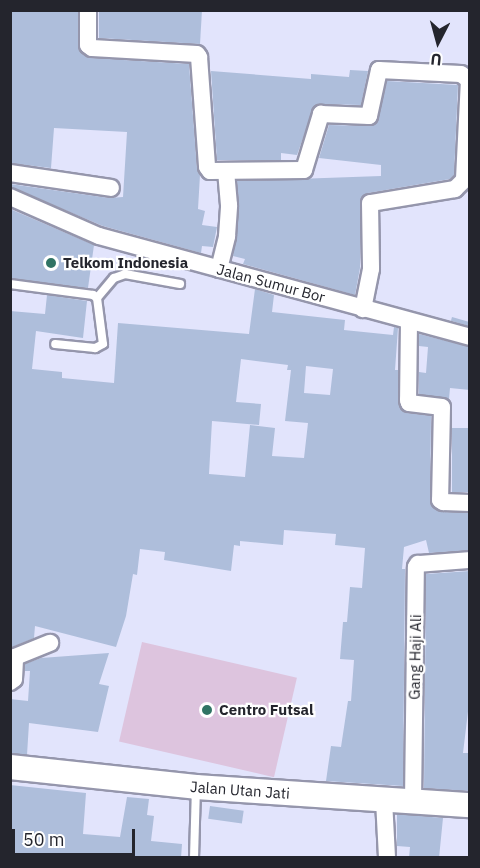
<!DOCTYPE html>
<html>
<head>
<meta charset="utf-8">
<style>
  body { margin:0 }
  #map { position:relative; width:480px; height:868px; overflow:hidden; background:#e2e4fc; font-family:"IBM Plex Sans",sans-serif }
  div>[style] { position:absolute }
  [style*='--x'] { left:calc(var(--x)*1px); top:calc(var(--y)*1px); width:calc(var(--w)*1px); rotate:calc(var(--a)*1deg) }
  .green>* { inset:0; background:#ddc4de; transform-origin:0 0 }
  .building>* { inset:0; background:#aebedb; transform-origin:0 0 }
  .roads { filter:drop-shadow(2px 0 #9596ac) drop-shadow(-2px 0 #9596ac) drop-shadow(0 2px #9596ac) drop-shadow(0 -2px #9596ac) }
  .service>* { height:8px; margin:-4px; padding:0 4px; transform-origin:4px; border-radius:4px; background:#fff }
  .minor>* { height:16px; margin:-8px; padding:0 8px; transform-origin:8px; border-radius:8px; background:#fff }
  .secondary>* { height:24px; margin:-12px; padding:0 12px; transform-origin:12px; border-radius:12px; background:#fff }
  .dots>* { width:16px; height:16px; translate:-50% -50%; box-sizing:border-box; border:3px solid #fff; border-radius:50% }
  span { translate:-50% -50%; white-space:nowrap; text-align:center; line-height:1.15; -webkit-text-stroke:4.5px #fff; paint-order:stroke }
  .poi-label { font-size:15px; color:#24252d; font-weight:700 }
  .left { translate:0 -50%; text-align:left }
  .street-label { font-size:15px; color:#24252d }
  .frame { position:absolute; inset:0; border:12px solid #24252d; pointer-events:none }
  .north { position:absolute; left:408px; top:12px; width:60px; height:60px; -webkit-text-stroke:4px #fff; paint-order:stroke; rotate:186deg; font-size:16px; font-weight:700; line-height:24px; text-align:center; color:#24252d }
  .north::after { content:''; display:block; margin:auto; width:21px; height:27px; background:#24252d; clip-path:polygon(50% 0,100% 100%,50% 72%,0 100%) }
  .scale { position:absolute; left:12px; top:829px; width:123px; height:27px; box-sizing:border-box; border:3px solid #24252d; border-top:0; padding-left:8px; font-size:18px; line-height:21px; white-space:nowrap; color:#24252d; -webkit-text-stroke:4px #fff; paint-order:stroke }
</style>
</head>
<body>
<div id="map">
  <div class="green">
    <i style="left:142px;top:642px;width:159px;height:102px;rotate:13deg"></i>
  </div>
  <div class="building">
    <i style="clip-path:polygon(10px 10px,78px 10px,78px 49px,91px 58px,189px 64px,197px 168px,200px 175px,198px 209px,205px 211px,202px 225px,217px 227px,213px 247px,202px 246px,201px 253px,103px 226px,10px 187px,10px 184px,109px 198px,123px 197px,127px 132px,54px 128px,51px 168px,10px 163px)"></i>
    <i style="clip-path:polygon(99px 10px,202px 10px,200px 44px,99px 38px)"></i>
    <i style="clip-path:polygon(350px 70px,368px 71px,361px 105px,321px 104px,314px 107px,297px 155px,281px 153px,281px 160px,217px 160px,211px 71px,311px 79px,311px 74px,349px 77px)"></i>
    <i style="clip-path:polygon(387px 81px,458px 85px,454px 175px,450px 179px,368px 193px,361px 198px,360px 268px,355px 295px,243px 264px,245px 259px,233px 256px,239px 206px,237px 181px,381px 176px,381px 165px,319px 158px,329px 125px,369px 126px,377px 123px)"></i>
    <i style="clip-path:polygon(10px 209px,94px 245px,88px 288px,10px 278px)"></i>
    <i style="clip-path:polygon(evenodd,255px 289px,274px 295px,272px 312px,345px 320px,344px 330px,393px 335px,394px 327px,398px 328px,395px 370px,398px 370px,399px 406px,407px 413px,431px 416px,430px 504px,442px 512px,470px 513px,470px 550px,429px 553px,426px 540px,404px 547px,402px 569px,405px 569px,403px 786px,326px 781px,331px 746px,341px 747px,348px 701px,351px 701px,354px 660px,340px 659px,343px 622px,347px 622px,350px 587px,362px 588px,365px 548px,335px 545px,336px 534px,284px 530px,283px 545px,240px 541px,240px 546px,234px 545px,231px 571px,164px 560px,165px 552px,140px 549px,137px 575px,133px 574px,126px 616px,116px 647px,35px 626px,34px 638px,10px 648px,10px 311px,45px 314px,47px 295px,87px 301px,83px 338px,36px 331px,32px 369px,62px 372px,62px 378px,114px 383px,118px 323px,249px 334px,255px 289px,241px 359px,288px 365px,287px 370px,291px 370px,285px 421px,308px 423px,304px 458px,272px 456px,275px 428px,250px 425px,245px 477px,209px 474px,212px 421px,259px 425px,261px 404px,236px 402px,241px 359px,255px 289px,306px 366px,333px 369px,330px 395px,304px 393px,306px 366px)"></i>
    <i style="left:452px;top:317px;width:19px;height:4px;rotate:16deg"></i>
    <i style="clip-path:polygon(419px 334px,470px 347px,470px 390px,450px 388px,449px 399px,419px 394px,419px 372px,426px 373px,428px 347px,419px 346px)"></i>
    <i style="left:452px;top:428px;width:18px;height:64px"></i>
    <i style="clip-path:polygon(470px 571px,470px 695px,463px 753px,470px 753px,470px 791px,424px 788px,426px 574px)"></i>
    <i style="clip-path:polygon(109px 653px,99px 684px,109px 686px,98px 732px,29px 723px,27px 755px,10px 753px,10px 699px,28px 701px,30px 671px,25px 671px,25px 664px,41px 658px)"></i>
    <i style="clip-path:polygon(10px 785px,86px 793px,83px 834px,120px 837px,127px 797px,149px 799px,147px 815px,154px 816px,151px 841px,182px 844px,181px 858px,10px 856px)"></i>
    <i style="left:210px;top:806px;width:34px;height:13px;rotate:8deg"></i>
    <i style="clip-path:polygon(397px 814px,443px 818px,439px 858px,409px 858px,410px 847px,397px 846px)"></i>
  </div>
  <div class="roads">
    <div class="service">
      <i style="--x:10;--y:284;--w:84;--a:7.5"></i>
      <i style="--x:93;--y:295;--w:5;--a:37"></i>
      <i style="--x:97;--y:298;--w:46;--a:82.6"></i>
      <i style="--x:103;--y:344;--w:9;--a:153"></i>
      <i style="--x:95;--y:348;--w:40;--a:-174.3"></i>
      <i style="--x:97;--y:298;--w:26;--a:-50"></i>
      <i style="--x:114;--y:278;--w:12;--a:-20"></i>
      <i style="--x:125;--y:274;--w:56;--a:10.3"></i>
      <i style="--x:194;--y:858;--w:70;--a:-88.4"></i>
    </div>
    <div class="minor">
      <i style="--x:88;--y:10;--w:35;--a:90"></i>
      <i style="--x:88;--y:45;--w:5;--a:37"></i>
      <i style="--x:92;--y:48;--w:105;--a:3.3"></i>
      <i style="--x:197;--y:54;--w:4;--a:56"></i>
      <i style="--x:199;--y:57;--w:110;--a:85.8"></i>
      <i style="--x:207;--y:167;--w:5;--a:53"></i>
      <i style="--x:210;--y:171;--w:94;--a:-0.6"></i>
      <i style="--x:304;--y:170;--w:59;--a:-73.1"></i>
      <i style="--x:321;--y:114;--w:48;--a:2.4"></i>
      <i style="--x:369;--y:116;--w:47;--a:-77.7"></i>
      <i style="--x:379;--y:70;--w:82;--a:2.8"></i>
      <i style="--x:461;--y:74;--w:10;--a:37"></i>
      <i style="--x:469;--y:80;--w:100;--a:92.9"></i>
      <i style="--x:464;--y:180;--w:13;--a:135"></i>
      <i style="--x:455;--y:189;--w:86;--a:170.6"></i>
      <i style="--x:370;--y:203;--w:66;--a:89.1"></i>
      <i style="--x:371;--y:269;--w:41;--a:101.3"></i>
      <i style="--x:10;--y:173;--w:102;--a:8.4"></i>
      <i style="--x:10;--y:197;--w:97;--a:23.7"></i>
      <i style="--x:99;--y:236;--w:385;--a:15.2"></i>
      <i style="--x:219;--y:269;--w:34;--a:-76"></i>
      <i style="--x:227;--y:236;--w:31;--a:-86"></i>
      <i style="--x:229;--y:205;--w:34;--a:-95"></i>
      <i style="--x:409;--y:322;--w:78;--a:90.7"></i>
      <i style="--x:408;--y:400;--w:3;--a:72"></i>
      <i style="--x:409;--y:403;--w:33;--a:7"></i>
      <i style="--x:442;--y:407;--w:93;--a:91.2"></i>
      <i style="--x:440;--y:500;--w:4;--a:34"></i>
      <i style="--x:443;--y:502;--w:27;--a:2"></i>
      <i style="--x:10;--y:682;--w:5;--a:-37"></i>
      <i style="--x:14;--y:679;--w:22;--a:-87"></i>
      <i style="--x:15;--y:657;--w:38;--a:-22"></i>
      <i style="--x:384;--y:800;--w:58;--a:87"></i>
      <i style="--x:413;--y:802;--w:235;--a:-89.3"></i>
      <i style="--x:416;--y:567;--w:4;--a:-56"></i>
      <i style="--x:418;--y:564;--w:52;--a:-4.4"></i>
    </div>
    <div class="secondary">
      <i style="--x:10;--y:767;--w:187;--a:6.1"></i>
      <i style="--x:196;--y:787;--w:275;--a:3.8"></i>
    </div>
  </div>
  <div class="dots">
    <i style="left:51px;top:263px;background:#307364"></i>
    <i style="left:207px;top:710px;background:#307364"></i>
  </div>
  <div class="poi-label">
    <span class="left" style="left:63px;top:263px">Telkom Indonesia</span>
    <span class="left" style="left:219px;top:710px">Centro Futsal</span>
  </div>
  <div class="street-label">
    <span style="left:271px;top:283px;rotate:15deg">Jalan Sumur Bor</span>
    <span style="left:415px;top:657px;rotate:-89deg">Gang Haji Ali</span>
    <span style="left:240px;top:790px;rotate:4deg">Jalan Utan Jati</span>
  </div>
  <div class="frame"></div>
  <div class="north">U</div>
  <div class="scale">50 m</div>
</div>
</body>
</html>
